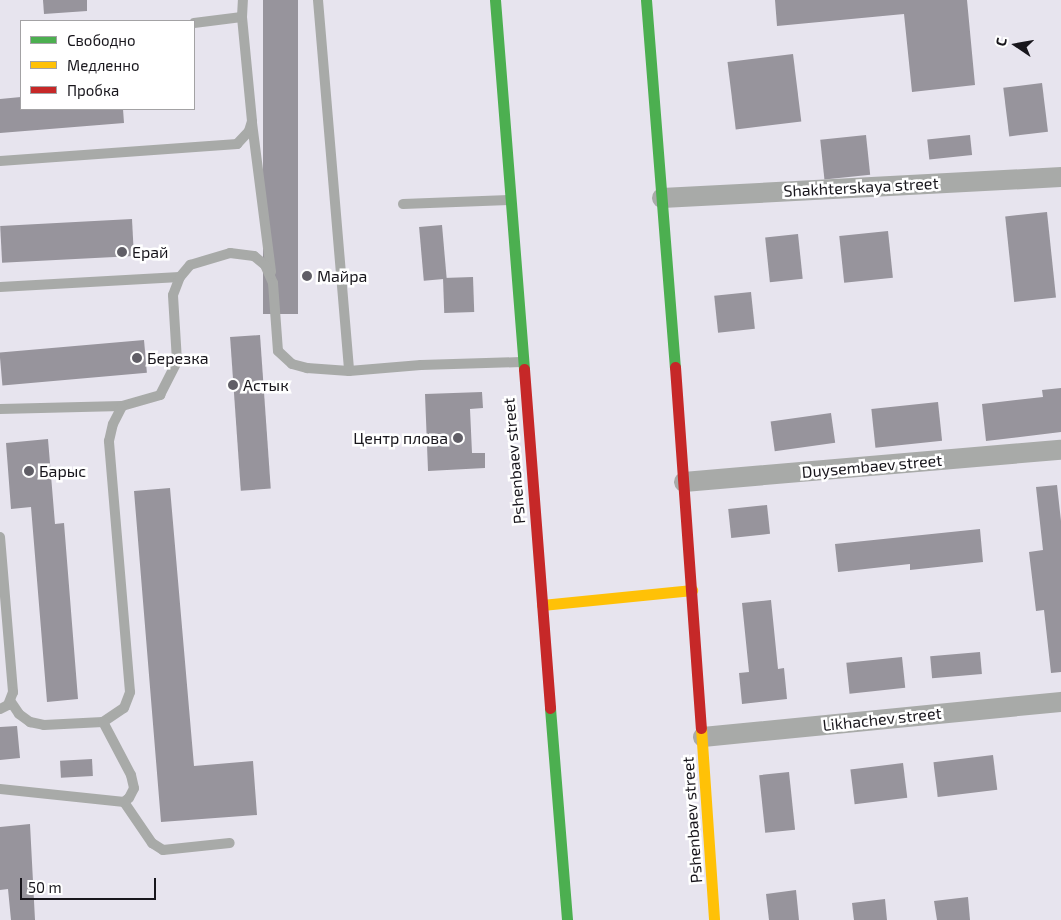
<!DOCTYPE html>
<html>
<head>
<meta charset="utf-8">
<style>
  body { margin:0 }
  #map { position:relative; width:1061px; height:920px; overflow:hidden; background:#e7e4ee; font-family:"Exo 2",sans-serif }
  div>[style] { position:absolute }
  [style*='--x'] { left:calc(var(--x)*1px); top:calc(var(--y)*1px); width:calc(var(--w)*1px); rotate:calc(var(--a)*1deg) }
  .building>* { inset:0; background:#97949c; transform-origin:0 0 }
  .lane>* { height:10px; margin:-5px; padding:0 5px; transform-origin:5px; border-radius:5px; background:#a8aaa8 }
  .street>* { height:20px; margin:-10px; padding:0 10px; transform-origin:10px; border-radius:10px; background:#a8aaa8 }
  .fast>* { height:11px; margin:-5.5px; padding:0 5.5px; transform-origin:5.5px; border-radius:5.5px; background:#4caf50 }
  .slow>* { height:11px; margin:-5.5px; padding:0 5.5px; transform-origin:5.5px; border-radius:5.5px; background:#ffc107 }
  .jam>* { height:11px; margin:-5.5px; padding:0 5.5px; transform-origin:5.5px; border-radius:5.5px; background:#c62828 }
  .dots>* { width:14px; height:14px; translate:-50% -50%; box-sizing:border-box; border:2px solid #fff; border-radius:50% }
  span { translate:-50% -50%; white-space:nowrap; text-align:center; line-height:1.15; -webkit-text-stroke:5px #fff; paint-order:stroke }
  .street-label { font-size:16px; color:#18161c }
  .poi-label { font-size:16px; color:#18161c }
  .left { translate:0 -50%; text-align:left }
  .right { translate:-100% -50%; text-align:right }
  .legend { position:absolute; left:20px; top:20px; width:175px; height:90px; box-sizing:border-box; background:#fff; border:1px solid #a3a2a4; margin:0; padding:6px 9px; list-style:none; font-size:15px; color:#18161c }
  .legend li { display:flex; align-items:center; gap:10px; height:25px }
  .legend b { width:25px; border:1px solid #a3a2a4 }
  .north { position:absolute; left:991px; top:20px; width:50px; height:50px; -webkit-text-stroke:4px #fff; paint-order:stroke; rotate:282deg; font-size:14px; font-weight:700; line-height:20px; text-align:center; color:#18161c }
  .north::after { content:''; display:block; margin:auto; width:18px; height:22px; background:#18161c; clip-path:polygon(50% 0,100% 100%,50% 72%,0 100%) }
  .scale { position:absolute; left:20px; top:878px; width:136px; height:22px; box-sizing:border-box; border:2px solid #18161c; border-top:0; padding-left:6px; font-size:15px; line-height:18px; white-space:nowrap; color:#18161c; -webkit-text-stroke:4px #fff; paint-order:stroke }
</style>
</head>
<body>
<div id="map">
  <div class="building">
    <i style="clip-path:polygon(43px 0,87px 0,87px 11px,44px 14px)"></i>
    <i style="left:263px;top:0;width:35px;height:314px"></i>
    <i style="clip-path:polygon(775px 0,967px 0,975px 85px,912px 92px,904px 14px,777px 26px)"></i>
    <i style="left:793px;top:54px;width:68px;height:66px;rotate:83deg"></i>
    <i style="left:1042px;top:83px;width:49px;height:39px;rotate:83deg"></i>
    <i style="clip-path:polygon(21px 97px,21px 109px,123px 109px,124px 123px,0 133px,0 99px)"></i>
    <i style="left:866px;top:135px;width:40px;height:46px;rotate:84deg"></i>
    <i style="left:970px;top:135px;width:20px;height:43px;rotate:84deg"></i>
    <i style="left:1047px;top:212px;width:86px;height:42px;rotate:84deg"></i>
    <i style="left:132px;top:219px;width:37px;height:132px;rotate:87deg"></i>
    <i style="left:442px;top:225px;width:54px;height:23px;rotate:85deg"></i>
    <i style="left:888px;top:231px;width:47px;height:49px;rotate:84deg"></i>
    <i style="left:798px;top:234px;width:45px;height:33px;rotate:84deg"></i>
    <i style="left:473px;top:277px;width:35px;height:30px;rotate:88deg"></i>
    <i style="left:751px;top:292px;width:37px;height:37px;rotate:84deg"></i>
    <i style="left:260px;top:335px;width:154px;height:30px;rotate:86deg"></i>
    <i style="left:144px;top:340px;width:33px;height:145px;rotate:85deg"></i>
    <i style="clip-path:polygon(1061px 388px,1061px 432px,986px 441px,982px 404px,1043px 397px,1042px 390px)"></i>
    <i style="clip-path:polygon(482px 392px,483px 408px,470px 409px,472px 453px,485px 453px,485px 468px,428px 471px,425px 394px)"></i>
    <i style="left:938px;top:402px;width:39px;height:67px;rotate:84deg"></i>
    <i style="left:831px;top:413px;width:30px;height:61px;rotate:82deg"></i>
    <i style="clip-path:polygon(48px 439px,55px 524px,64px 523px,78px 699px,47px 702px,31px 507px,11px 509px,6px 443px)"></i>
    <i style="clip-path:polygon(1057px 485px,1061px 521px,1061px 672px,1051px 673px,1044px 610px,1036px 611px,1029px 552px,1043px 550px,1036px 487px)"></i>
    <i style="clip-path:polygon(170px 488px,194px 766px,253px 761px,257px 815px,161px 822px,134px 491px)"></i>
    <i style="left:767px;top:505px;width:29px;height:39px;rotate:84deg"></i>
    <i style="clip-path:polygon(980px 529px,983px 562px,910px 570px,910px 564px,838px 572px,835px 544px)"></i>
    <i style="clip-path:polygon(771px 600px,778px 669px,784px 668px,787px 699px,742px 704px,739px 673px,749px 672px,742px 603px)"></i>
    <i style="left:980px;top:652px;width:22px;height:50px;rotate:85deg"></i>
    <i style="left:902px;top:657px;width:31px;height:56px;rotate:84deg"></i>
    <i style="clip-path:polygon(17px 726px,20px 758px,0 760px,0 727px)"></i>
    <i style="left:993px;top:755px;width:35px;height:60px;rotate:83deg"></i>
    <i style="left:92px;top:759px;width:17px;height:32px;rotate:87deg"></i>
    <i style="left:903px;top:763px;width:35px;height:53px;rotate:83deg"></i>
    <i style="left:789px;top:772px;width:58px;height:30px;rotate:84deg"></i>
    <i style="clip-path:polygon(30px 824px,35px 920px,11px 920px,8px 889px,0 890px,0 827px)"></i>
    <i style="clip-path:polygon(796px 890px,799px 920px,769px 920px,766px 894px)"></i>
    <i style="clip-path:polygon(968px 897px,970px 920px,937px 920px,934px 901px)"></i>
    <i style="clip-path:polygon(885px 899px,887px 920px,854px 920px,852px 903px)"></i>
  </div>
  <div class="lane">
    <i style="--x:318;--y:0;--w:372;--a:85.2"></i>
    <i style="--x:194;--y:23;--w:48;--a:-7.1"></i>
    <i style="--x:252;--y:123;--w:150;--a:82.7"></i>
    <i style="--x:0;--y:161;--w:238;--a:-4.1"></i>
    <i style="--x:237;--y:144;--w:18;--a:-47"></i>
    <i style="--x:249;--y:131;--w:10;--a:-73"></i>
    <i style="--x:252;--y:121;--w:104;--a:-95.5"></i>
    <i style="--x:242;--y:17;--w:17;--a:-87"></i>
    <i style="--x:403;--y:204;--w:106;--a:-2.2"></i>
    <i style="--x:0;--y:287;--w:180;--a:-3.2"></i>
    <i style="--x:0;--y:409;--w:122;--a:-1.4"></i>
    <i style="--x:122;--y:406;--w:40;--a:-16"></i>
    <i style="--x:160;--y:395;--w:38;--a:-63"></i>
    <i style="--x:177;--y:361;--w:66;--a:-93.5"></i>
    <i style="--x:173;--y:295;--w:19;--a:-69"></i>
    <i style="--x:180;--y:277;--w:16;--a:-50"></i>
    <i style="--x:190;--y:265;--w:42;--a:-16.7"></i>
    <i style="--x:230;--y:253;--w:24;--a:7"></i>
    <i style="--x:254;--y:256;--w:14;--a:39"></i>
    <i style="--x:265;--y:265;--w:20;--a:66"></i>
    <i style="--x:273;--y:283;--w:68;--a:85.8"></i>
    <i style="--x:278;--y:351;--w:19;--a:43"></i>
    <i style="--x:292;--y:364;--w:16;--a:15"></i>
    <i style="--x:307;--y:368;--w:42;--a:4.1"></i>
    <i style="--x:349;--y:371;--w:72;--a:-4.8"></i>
    <i style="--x:421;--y:365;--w:100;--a:-1.7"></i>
    <i style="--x:0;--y:537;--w:156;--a:85.2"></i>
    <i style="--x:13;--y:692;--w:14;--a:111"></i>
    <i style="--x:8;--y:705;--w:9;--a:153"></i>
    <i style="--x:11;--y:702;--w:14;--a:56"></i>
    <i style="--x:19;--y:714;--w:14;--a:36"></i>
    <i style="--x:30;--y:722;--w:14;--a:12"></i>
    <i style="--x:44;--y:725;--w:59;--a:-2.9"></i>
    <i style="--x:103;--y:722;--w:25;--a:-34"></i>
    <i style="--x:124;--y:708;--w:17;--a:-69"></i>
    <i style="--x:130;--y:692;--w:252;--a:-94.8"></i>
    <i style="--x:109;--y:441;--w:17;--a:-77"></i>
    <i style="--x:113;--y:424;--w:20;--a:-63"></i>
    <i style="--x:0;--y:789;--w:125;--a:6"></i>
    <i style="--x:124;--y:802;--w:6;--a:-39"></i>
    <i style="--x:129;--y:798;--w:11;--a:-63"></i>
    <i style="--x:134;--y:788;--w:13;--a:-103"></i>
    <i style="--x:131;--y:775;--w:60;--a:-117.8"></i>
    <i style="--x:124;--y:802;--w:50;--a:55.7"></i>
    <i style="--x:152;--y:843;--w:13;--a:32"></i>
    <i style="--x:163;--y:850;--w:67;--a:-6"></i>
  </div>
  <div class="street">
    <i style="--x:662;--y:198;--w:400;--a:-3"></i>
    <i style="--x:684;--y:482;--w:378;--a:-4.9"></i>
    <i style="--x:703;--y:737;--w:360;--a:-5.6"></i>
  </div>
  <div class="fast">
    <i style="--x:495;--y:0;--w:370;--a:85.5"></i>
    <i style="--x:646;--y:0;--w:368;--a:85.5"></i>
    <i style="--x:550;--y:708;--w:213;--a:85.4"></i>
  </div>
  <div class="slow">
    <i style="--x:542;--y:605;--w:151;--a:-5.7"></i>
    <i style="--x:701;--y:728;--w:192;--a:86.1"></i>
  </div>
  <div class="jam">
    <i style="--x:675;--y:367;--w:362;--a:85.9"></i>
    <i style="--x:524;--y:369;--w:340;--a:85.6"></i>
  </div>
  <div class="dots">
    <i style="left:122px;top:252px;background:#605e66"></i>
    <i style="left:307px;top:276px;background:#605e66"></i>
    <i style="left:137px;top:358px;background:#605e66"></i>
    <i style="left:233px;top:385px;background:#605e66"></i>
    <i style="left:458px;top:438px;background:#605e66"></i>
    <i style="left:29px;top:471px;background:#605e66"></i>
  </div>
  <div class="street-label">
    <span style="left:861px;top:187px;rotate:-3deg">Shakhterskaya street</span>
    <span style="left:514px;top:461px;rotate:-95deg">Pshenbaev street</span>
    <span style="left:872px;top:466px;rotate:-5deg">Duysembaev street</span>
    <span style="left:882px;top:719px;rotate:-6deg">Likhachev street</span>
    <span style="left:692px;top:820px;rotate:-94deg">Pshenbaev street</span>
  </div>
  <div class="poi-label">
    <span class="left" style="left:132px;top:252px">Ерай</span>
    <span class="left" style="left:317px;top:276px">Майра</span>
    <span class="left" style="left:147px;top:358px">Березка</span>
    <span class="left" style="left:243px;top:385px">Астык</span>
    <span class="right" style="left:448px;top:438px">Центр плова</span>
    <span class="left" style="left:39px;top:471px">Барыс</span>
  </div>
  <ul class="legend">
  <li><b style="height:6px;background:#4caf50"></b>Свободно</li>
  <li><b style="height:6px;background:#ffc107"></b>Медленно</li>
  <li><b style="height:6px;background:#c62828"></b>Пробка</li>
  </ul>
  <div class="north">С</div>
  <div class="scale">50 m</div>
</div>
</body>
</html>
